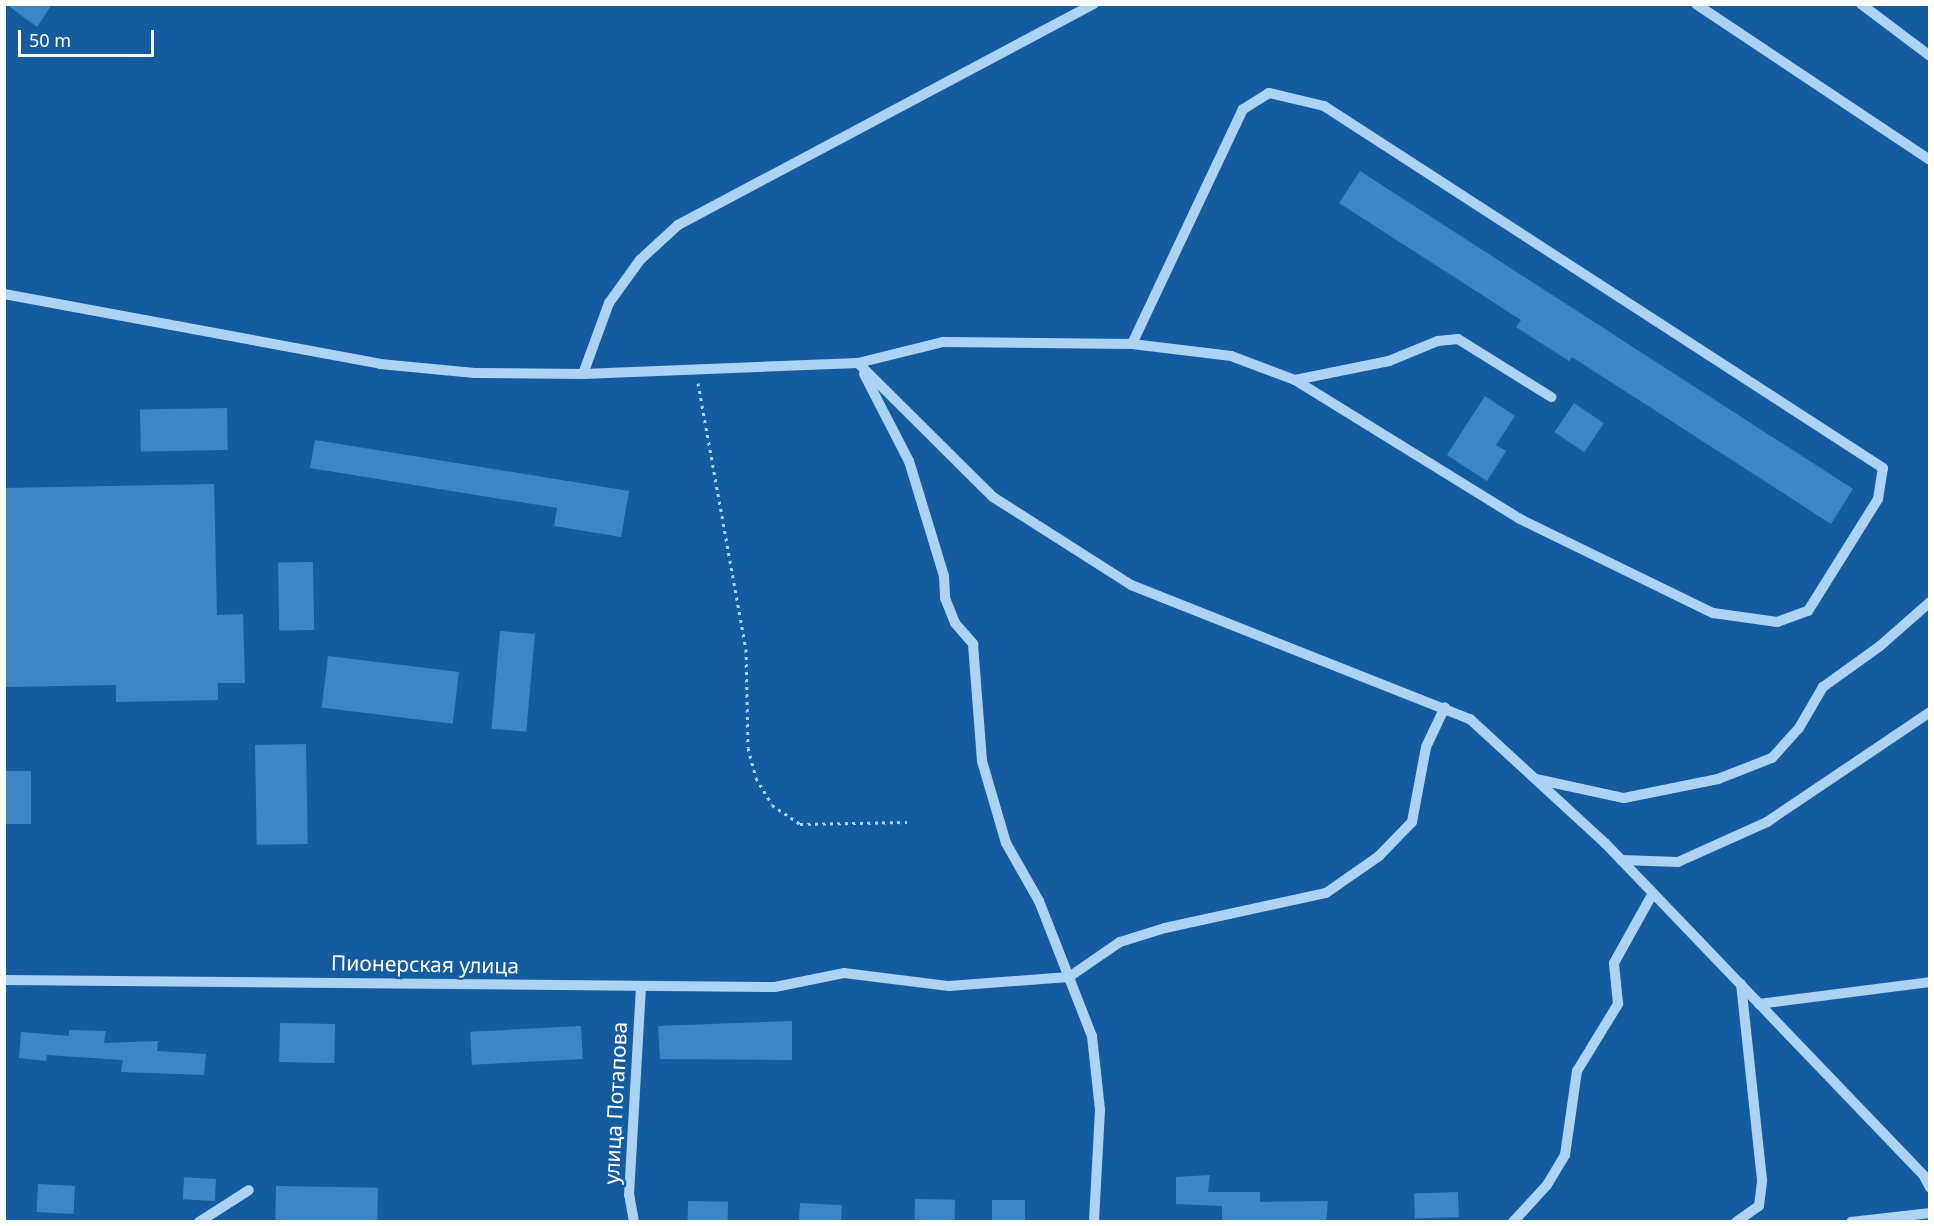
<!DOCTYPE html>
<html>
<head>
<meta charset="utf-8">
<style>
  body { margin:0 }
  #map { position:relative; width:1934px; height:1226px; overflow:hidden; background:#145c9f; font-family:"Noto Sans",sans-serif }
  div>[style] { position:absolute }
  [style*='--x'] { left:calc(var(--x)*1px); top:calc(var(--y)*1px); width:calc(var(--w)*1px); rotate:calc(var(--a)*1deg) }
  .building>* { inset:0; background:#3d86c6; transform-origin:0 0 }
  .path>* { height:3px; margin-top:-1.5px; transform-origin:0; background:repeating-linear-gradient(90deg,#add3f4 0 3px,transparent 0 7.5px) }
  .minor>* { height:10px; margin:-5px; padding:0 5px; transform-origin:5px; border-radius:5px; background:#add3f4 }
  span { translate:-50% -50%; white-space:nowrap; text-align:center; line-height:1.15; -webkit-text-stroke:5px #145c9f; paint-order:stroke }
  .street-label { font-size:21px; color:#fff }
  .frame { position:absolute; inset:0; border:6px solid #fff; pointer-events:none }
  .scale { position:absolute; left:18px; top:30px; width:136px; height:27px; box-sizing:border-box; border:3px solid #fff; border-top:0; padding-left:8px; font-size:18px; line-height:21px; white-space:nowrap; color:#fff; -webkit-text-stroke:4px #145c9f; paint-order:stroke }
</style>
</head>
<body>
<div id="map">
  <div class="building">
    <i style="clip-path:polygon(6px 4px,52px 4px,37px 27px)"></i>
    <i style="clip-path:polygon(1360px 171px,1853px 489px,1831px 524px,1572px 357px,1569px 361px,1516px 327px,1521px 320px,1339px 203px)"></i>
    <i style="clip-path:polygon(1485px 396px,1515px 416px,1496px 445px,1506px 451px,1487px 481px,1447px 455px)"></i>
    <i style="left:1574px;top:403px;width:36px;height:35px;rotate:34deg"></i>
    <i style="left:227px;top:408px;width:42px;height:87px;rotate:89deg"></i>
    <i style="clip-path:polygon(315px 440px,629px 491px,621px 537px,554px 526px,557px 508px,310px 468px)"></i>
    <i style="clip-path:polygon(214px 484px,217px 615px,243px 614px,245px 683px,218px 683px,218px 700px,116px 702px,116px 685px,4px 687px,4px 488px)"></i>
    <i style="left:313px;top:562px;width:68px;height:35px;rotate:89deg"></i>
    <i style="left:500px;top:631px;width:35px;height:98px;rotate:5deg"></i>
    <i style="left:328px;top:656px;width:132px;height:52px;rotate:7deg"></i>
    <i style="left:306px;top:744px;width:100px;height:51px;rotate:89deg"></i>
    <i style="left:4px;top:771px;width:27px;height:53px"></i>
    <i style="clip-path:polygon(792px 1021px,792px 1060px,660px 1059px,658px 1026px)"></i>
    <i style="left:280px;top:1023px;width:55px;height:39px;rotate:1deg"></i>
    <i style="left:581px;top:1026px;width:33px;height:111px;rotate:87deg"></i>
    <i style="clip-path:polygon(69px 1030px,106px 1031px,104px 1043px,158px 1041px,157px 1051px,206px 1054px,204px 1075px,121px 1072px,123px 1060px,47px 1055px,46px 1061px,19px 1058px,21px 1032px,69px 1036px)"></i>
    <i style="clip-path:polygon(1210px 1175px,1208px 1192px,1260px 1192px,1260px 1202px,1328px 1201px,1326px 1221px,1222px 1221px,1222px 1206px,1176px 1204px,1176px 1177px)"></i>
    <i style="left:216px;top:1179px;width:22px;height:32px;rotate:93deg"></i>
    <i style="left:38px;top:1184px;width:37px;height:28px;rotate:3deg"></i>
    <i style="left:276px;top:1186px;width:102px;height:35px;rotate:1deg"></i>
    <i style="left:1458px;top:1192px;width:25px;height:44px;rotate:88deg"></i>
    <i style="left:915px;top:1199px;width:40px;height:22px;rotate:1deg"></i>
    <i style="left:1025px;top:1200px;width:21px;height:33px;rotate:90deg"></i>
    <i style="left:688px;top:1201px;width:40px;height:20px;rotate:1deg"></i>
    <i style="left:800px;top:1203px;width:42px;height:18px;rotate:3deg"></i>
  </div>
  <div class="path">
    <i style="--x:698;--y:383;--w:270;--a:79.8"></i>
    <i style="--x:746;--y:649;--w:99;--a:88.8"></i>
    <i style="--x:748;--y:748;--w:31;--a:75"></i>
    <i style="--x:756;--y:778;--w:31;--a:59"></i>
    <i style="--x:772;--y:805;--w:34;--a:34"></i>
    <i style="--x:800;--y:824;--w:107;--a:-1.1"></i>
  </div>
  <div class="minor">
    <i style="--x:1696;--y:4;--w:281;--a:33.7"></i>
    <i style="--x:1861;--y:4;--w:86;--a:37"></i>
    <i style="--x:4;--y:294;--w:382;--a:10.5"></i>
    <i style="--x:380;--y:364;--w:95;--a:5.4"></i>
    <i style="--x:475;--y:373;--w:108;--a:0.5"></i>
    <i style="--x:583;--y:374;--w:275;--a:-2.3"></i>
    <i style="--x:858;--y:363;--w:88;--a:-13.9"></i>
    <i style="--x:943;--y:342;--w:189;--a:0.6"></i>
    <i style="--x:1132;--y:344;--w:100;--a:6.9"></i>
    <i style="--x:1231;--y:356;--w:68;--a:20.6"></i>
    <i style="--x:1295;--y:380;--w:264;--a:31.7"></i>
    <i style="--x:1520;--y:519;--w:215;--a:26"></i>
    <i style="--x:1713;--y:613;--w:65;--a:8"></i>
    <i style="--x:1777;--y:622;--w:33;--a:-20"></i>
    <i style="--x:1808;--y:611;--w:132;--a:-58"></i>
    <i style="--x:1878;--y:499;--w:31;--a:-81"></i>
    <i style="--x:1883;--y:468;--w:666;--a:-147.07"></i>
    <i style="--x:1324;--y:106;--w:57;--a:-166.7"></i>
    <i style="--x:1269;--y:93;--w:31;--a:148"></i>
    <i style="--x:1243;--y:109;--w:260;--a:115.3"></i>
    <i style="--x:858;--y:363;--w:190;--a:44.8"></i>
    <i style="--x:993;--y:497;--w:164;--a:32.5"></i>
    <i style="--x:1131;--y:585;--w:365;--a:21.6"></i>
    <i style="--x:1470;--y:719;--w:183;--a:42.6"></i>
    <i style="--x:1605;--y:843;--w:461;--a:46.2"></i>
    <i style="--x:1924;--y:1176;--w:13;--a:63"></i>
    <i style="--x:583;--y:374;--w:76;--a:-69.9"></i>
    <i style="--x:609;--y:303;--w:53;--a:-54.2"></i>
    <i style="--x:640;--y:260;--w:52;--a:-42.6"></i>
    <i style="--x:678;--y:225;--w:471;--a:-28"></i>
    <i style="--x:864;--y:374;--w:98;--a:62.7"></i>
    <i style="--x:909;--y:461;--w:120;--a:73.1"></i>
    <i style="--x:944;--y:576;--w:22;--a:87"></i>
    <i style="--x:945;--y:598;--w:27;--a:68"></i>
    <i style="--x:955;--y:623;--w:28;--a:49"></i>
    <i style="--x:973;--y:644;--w:117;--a:85.6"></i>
    <i style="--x:982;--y:761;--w:85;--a:73.7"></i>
    <i style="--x:1006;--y:843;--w:67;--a:60.4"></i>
    <i style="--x:1039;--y:901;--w:145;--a:68.6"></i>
    <i style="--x:1092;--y:1036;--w:74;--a:83.8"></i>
    <i style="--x:1100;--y:1110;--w:112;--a:93.1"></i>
    <i style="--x:1295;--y:380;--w:96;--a:-11.4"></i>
    <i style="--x:1389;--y:361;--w:53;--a:-22.2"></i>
    <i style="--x:1438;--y:341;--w:20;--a:-6"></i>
    <i style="--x:1458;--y:339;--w:110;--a:31.9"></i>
    <i style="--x:1536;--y:779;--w:90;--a:12.2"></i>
    <i style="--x:1624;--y:798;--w:96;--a:-11.4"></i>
    <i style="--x:1718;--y:779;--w:58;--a:-21.3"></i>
    <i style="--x:1772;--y:758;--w:40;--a:-48"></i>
    <i style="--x:1799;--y:728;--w:48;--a:-59.7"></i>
    <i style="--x:1823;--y:687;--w:70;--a:-35.7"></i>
    <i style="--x:1880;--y:646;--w:67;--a:-41.3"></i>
    <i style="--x:1621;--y:860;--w:57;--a:2"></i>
    <i style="--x:1678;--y:862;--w:98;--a:-24.2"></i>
    <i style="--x:1767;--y:822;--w:197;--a:-34"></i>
    <i style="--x:4;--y:980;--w:771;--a:0.52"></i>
    <i style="--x:775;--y:987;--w:70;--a:-11.5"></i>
    <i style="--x:844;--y:973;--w:106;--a:7.1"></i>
    <i style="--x:949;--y:986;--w:120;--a:-4.3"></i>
    <i style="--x:1069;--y:977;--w:62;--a:-34.5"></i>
    <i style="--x:1120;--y:942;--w:47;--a:-17.3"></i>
    <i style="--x:1165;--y:928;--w:165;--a:-12.3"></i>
    <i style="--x:1326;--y:893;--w:65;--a:-34.9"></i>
    <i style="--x:1379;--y:856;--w:47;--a:-45.9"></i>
    <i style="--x:1412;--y:822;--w:76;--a:-79.4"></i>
    <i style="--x:1426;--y:747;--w:44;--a:-64.6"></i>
    <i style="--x:1759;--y:1004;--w:172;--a:-7.3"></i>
    <i style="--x:199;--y:1222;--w:59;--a:-32.6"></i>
    <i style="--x:634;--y:1222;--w:27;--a:-100"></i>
    <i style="--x:629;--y:1195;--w:209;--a:-86.7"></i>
    <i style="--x:1513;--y:1222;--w:50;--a:-47.4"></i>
    <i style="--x:1547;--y:1185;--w:35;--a:-59"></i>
    <i style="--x:1565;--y:1155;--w:85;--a:-81.9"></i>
    <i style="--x:1577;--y:1071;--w:79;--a:-58.5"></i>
    <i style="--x:1618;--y:1004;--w:41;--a:-95.6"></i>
    <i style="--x:1614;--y:963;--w:80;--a:-60.9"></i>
    <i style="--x:1736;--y:1222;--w:28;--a:-35"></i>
    <i style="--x:1759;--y:1206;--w:26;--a:-83"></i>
    <i style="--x:1762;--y:1180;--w:197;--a:-96.1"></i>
    <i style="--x:1851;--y:1222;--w:80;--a:-6.5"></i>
  </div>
  <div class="street-label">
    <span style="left:425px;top:964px;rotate:1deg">Пионерская улица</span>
    <span style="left:615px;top:1103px;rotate:-87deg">улица Потапова</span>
  </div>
  <div class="frame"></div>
  <div class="scale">50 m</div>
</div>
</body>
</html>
